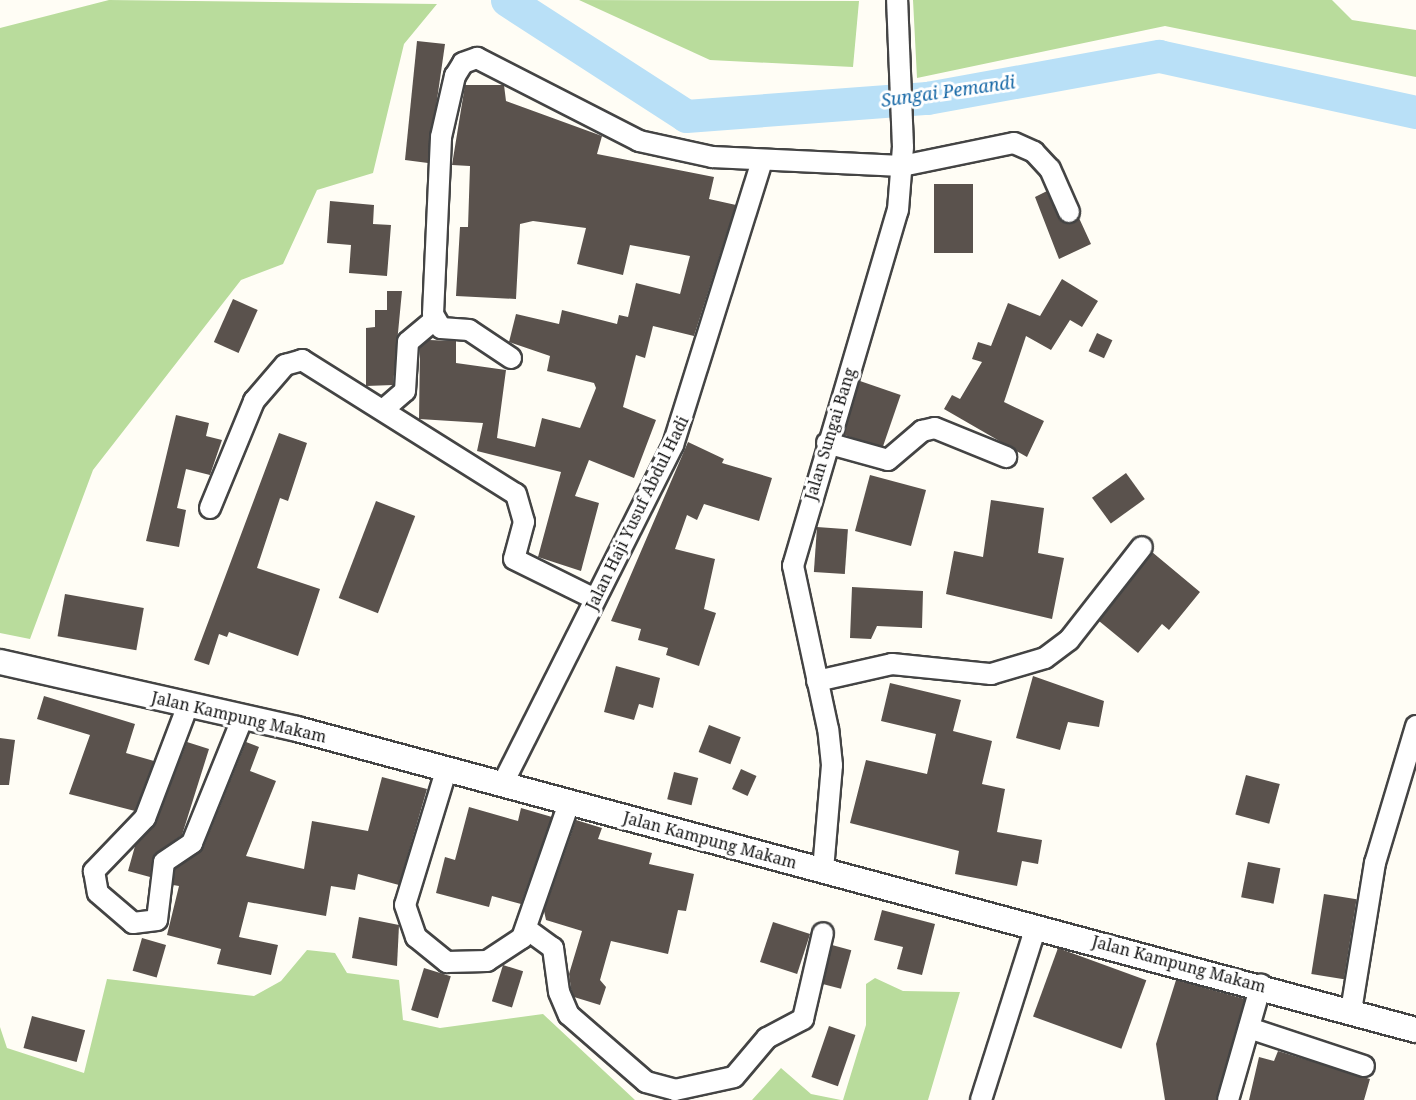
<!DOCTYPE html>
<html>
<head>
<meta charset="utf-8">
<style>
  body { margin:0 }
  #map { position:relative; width:1416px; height:1100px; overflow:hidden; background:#fffdf5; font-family:"Noto Serif",serif }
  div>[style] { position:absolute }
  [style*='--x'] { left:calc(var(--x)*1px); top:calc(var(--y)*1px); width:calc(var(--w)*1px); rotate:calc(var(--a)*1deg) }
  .forest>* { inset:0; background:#b9dc9c }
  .river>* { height:33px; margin:-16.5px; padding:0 16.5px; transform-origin:16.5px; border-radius:16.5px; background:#b9e0f7 }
  .building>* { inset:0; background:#5a524d; transform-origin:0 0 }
  .roads { filter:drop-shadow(2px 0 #444) drop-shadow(-2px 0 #444) drop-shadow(0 2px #444) drop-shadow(0 -2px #444) }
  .minor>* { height:20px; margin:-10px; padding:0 10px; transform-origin:10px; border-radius:10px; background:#fff }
  .tertiary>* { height:24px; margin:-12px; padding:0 12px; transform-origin:12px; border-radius:12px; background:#fff }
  span { translate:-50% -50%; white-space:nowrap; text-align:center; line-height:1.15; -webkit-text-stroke:6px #fff; paint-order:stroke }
  .street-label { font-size:16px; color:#111 }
  .water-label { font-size:18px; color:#1768a6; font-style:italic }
</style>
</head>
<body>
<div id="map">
  <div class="forest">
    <i style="clip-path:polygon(109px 0,437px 4px,404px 44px,373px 173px,317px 190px,283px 264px,241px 280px,93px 470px,30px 639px,0 633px,0 28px)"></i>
    <i style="clip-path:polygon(579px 0,859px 1px,853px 67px,710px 60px)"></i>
    <i style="clip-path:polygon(913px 0,1332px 0,1352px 20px,1416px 30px,1416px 77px,1165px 26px,917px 78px)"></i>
    <i style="clip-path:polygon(307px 950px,335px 953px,347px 973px,399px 980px,403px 1020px,440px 1028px,543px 1014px,635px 1100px,0 1100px,0 1027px,7px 1048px,84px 1073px,107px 979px,254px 996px,281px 981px)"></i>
    <i style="clip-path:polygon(875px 978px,903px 991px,960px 992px,928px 1100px,843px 1100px,866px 1025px,866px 984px)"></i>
    <i style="clip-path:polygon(781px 1068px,811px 1094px,841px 1100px,752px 1100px)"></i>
  </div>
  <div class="river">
    <i style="--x:507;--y:0;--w:213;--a:32.9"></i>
    <i style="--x:686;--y:116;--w:242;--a:-4.3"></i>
    <i style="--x:927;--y:98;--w:236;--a:-10.3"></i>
    <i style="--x:1159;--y:56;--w:263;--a:12.3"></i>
  </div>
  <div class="building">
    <i style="clip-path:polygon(417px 41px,445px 44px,428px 163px,405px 160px)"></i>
    <i style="clip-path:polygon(465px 85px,504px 85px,506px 101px,602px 136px,597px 154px,714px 177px,709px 199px,736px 205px,694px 336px,653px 326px,645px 358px,636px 355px,623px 407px,656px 420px,634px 478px,589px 460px,575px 496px,599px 503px,581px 571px,538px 557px,561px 472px,477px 451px,483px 423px,419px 419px,420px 348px,429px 340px,456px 341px,456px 363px,506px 370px,497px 438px,535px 447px,542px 418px,580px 428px,596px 388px,594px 383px,547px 371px,550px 356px,509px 342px,516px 314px,559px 324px,562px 310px,617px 324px,619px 315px,628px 317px,636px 283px,680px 294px,690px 256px,630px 245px,623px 275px,577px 264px,586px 228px,533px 221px,520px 224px,516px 299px,456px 296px,460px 227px,468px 227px,470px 166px,452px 165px)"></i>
    <i style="left:934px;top:184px;width:39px;height:69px"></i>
    <i style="clip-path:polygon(1047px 191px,1061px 221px,1079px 218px,1091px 244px,1059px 259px,1035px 197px)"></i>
    <i style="clip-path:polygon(330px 201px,374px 205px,373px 224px,391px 225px,387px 276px,349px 273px,351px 245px,327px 243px)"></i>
    <i style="clip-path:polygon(1062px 279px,1098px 301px,1082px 327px,1070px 320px,1051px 350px,1026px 336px,1004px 402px,1044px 421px,1027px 457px,944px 409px,952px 395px,960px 399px,982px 362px,972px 359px,978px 342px,991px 346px,1008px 303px,1040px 316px)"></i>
    <i style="clip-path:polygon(387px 291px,402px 291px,393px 385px,366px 386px,366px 328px,375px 327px,375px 310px,387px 310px)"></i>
    <i style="left:233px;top:299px;width:27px;height:47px;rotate:24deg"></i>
    <i style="left:1097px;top:333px;width:17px;height:20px;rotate:25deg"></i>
    <i style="left:860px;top:381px;width:43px;height:56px;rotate:19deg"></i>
    <i style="clip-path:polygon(176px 415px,209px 423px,206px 436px,222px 440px,210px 475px,186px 469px,177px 508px,186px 510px,179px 547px,146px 541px)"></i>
    <i style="clip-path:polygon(279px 433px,307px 443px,288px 501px,280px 498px,257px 568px,320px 589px,298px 656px,229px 632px,227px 637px,219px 634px,209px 665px,194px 660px)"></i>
    <i style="clip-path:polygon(688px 442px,724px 459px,722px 463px,772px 478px,759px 521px,704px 504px,697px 520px,687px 515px,675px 549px,715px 559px,704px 609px,716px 613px,699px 666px,666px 655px,668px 648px,638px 640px,641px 629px,611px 621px)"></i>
    <i style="left:1126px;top:473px;width:32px;height:42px;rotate:54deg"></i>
    <i style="left:870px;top:475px;width:58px;height:58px;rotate:15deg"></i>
    <i style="clip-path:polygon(991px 500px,1044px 508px,1038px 553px,1064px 558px,1052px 619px,946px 594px,954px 551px,983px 557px)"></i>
    <i style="left:376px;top:501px;width:42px;height:104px;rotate:21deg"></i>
    <i style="left:817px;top:527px;width:31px;height:45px;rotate:4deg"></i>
    <i style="clip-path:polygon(1152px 552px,1200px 592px,1169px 630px,1162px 624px,1138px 653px,1099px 621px)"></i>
    <i style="clip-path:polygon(852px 587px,923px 591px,922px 628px,877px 626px,871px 639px,850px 638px)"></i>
    <i style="left:65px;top:594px;width:80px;height:43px;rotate:10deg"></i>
    <i style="clip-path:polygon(616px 666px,660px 678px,653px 708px,639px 704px,634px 720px,604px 712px)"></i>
    <i style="clip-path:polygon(1033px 676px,1104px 701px,1099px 727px,1068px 722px,1060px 750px,1016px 738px)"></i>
    <i style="clip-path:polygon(890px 683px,961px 700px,953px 731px,992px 741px,982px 784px,1005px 789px,997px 832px,1042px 840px,1038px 864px,1022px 861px,1017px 886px,955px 874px,959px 851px,850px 823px,866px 760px,927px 774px,936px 734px,881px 721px)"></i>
    <i style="clip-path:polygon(44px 696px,135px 724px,126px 753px,154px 761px,135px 811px,69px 794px,90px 735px,37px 719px)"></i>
    <i style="left:709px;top:725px;width:34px;height:29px;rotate:21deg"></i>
    <i style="clip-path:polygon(0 738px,15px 740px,9px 785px,0 785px)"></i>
    <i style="clip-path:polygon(187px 742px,209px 749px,182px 835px,154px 855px,150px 877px,128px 871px,135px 846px,156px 822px)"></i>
    <i style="clip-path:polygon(246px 742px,259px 747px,250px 771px,276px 781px,246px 856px,304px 869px,312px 821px,368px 831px,382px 777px,427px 789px,399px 885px,358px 874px,355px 890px,331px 886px,326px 916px,248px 902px,239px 937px,278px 945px,271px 975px,217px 964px,221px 949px,167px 935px,179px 886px,173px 885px,175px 869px,203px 848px)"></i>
    <i style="left:741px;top:769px;width:17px;height:22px;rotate:24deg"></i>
    <i style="left:674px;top:772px;width:25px;height:28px;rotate:14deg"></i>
    <i style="left:1246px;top:775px;width:35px;height:41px;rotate:15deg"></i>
    <i style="clip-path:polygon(469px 807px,518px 821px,521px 808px,552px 817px,521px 904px,492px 896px,489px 907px,436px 893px,445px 857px,455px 860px)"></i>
    <i style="clip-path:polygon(576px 820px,602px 828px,598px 839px,652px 853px,649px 864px,694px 874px,686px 911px,678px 910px,668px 954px,611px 941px,600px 980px,606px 987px,600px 1005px,574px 997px,571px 989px,569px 974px,582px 931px,546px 920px,544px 911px)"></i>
    <i style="left:1248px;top:862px;width:33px;height:36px;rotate:11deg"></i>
    <i style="left:1324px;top:894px;width:33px;height:81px;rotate:9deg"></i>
    <i style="clip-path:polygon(882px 910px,935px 924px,922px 975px,897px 969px,903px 947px,874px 940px)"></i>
    <i style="clip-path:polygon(359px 917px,399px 925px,397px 966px,352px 958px)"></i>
    <i style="left:773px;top:922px;width:39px;height:42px;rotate:18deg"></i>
    <i style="left:142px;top:938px;width:25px;height:34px;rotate:16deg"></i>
    <i style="left:832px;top:945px;width:20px;height:40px;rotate:15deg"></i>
    <i style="left:1058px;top:948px;width:94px;height:73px;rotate:20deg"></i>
    <i style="left:503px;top:965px;width:21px;height:38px;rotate:17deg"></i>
    <i style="left:424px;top:968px;width:28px;height:44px;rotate:17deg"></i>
    <i style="clip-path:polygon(1176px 980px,1245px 999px,1216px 1100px,1165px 1100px,1156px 1044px)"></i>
    <i style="left:32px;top:1016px;width:55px;height:33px;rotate:15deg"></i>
    <i style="left:829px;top:1026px;width:28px;height:54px;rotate:19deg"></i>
    <i style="clip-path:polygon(1278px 1051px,1370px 1079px,1364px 1100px,1249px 1100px,1259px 1057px,1274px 1061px)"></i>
  </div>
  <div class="roads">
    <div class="minor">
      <i style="--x:511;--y:358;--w:50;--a:-146.3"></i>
      <i style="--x:469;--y:330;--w:28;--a:-176"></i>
      <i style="--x:441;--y:328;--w:16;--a:-120"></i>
      <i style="--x:433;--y:314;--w:177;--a:-87.4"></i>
      <i style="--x:441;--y:137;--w:63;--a:-77.1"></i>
      <i style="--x:455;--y:76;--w:15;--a:-58"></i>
      <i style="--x:463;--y:63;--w:15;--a:-20"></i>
      <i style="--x:477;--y:58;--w:182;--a:27.1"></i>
      <i style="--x:639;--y:141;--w:75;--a:12.4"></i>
      <i style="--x:712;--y:157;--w:190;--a:2.7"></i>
      <i style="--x:902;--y:166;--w:114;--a:-11.6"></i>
      <i style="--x:1014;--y:143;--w:22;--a:24"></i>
      <i style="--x:1034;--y:152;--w:23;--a:47"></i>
      <i style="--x:1050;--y:169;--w:47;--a:66.2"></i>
      <i style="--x:383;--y:410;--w:29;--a:-41"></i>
      <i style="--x:405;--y:391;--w:49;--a:-86.5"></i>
      <i style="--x:408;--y:342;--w:34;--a:-40"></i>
      <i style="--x:827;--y:443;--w:63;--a:15.6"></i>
      <i style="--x:888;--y:460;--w:45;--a:-40.5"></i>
      <i style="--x:922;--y:431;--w:13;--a:-13"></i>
      <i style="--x:935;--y:428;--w:77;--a:22.2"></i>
      <i style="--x:210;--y:508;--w:116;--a:-67.6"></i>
      <i style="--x:254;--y:401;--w:48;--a:-49.3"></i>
      <i style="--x:285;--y:365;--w:18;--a:-16"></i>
      <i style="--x:302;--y:360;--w:252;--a:32.1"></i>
      <i style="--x:516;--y:494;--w:29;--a:74"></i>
      <i style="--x:524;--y:522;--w:38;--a:105"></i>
      <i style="--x:514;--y:559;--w:90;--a:26.3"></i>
      <i style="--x:817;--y:681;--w:77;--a:-12.8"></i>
      <i style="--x:892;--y:664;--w:100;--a:5.8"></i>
      <i style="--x:991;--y:674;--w:56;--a:-16.5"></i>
      <i style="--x:1045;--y:658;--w:30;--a:-37"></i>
      <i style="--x:1069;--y:640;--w:118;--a:-51.9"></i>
      <i style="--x:188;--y:705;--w:121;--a:110.8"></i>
      <i style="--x:145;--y:818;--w:74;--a:133.9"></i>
      <i style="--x:94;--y:871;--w:22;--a:80"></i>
      <i style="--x:98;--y:893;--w:46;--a:40.6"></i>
      <i style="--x:133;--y:923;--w:24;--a:-7"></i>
      <i style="--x:157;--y:920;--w:58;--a:-83.1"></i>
      <i style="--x:164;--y:862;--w:34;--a:-34"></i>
      <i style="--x:192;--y:843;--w:136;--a:-68"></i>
      <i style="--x:446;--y:771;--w:140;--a:107"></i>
      <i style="--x:405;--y:905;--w:34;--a:71"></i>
      <i style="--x:416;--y:937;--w:40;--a:39"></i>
      <i style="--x:447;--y:962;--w:40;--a:-1.4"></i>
      <i style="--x:487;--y:961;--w:42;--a:-33.3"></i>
      <i style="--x:522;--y:938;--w:143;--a:-70.8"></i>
      <i style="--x:502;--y:785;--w:381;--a:-63.3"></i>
      <i style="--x:673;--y:445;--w:298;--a:-72.6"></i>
      <i style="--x:823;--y:870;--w:105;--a:-85.1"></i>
      <i style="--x:832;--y:765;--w:36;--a:-96"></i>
      <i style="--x:828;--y:729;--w:167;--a:-102.1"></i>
      <i style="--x:793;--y:566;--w:371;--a:-73.6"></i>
      <i style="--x:898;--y:210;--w:63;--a:-85.5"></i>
      <i style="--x:903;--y:147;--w:147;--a:-92.3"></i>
      <i style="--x:528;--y:930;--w:31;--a:36"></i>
      <i style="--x:553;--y:948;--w:44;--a:82.2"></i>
      <i style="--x:559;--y:992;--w:25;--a:67"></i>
      <i style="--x:569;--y:1015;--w:102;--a:41"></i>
      <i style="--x:646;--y:1082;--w:30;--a:15"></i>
      <i style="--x:675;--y:1090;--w:60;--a:-12.4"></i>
      <i style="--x:734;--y:1077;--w:51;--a:-49.8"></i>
      <i style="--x:767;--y:1038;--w:41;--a:-27.8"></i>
      <i style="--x:803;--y:1019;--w:88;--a:-76.9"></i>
      <i style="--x:1351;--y:1011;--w:150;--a:-80.8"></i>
      <i style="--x:1375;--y:863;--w:143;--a:-73.3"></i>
      <i style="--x:1249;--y:1028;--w:121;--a:18.3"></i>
      <i style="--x:981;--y:1100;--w:182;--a:-72.4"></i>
      <i style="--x:1228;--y:1100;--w:120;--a:-74"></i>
    </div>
    <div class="tertiary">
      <i style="--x:0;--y:662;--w:304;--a:12.7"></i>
      <i style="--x:297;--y:729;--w:1159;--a:15.06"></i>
    </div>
  </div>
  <div class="street-label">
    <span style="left:830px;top:434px;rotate:-73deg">Jalan Sungai Bang</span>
    <span style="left:637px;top:513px;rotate:-64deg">Jalan Haji Yusuf Abdul Hadi</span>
    <span style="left:239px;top:717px;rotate:13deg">Jalan Kampung Makam</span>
    <span style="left:710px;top:840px;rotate:15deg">Jalan Kampung Makam</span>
    <span style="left:1179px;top:964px;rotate:15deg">Jalan Kampung Makam</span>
  </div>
  <div class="water-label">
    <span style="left:948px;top:91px;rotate:-8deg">Sungai Pemandi</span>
  </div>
</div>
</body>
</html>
